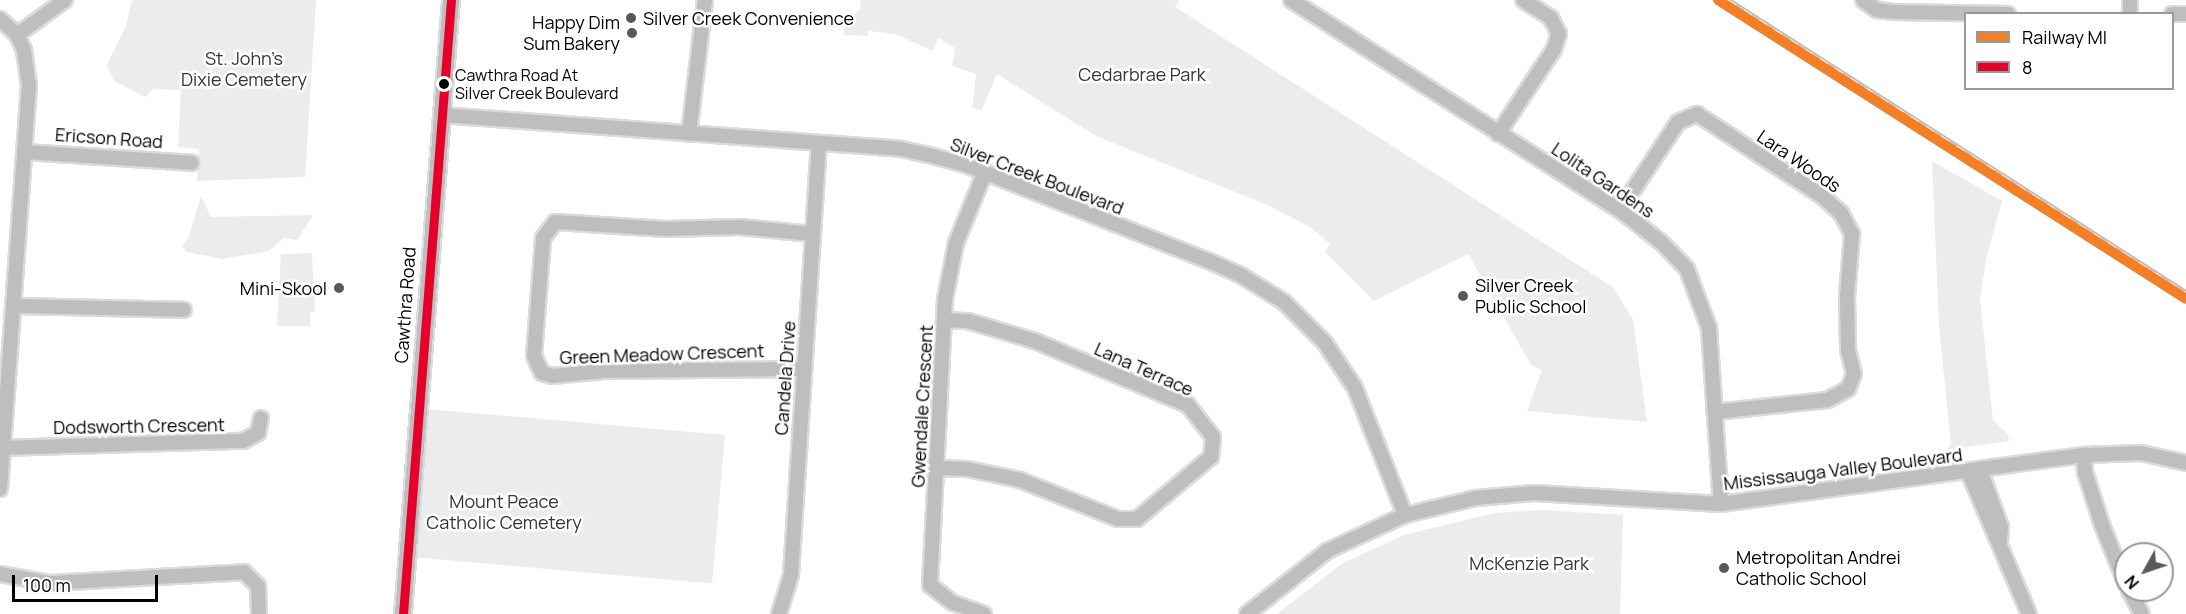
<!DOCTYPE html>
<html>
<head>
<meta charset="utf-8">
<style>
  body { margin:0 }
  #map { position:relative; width:2186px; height:614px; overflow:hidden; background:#fff; font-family:Manrope,sans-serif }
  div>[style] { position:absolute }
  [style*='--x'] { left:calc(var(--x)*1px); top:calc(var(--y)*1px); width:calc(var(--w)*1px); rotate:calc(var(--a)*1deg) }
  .green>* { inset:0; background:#ececec; transform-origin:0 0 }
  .roads { filter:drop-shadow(2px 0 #dbdbdb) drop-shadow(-2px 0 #dbdbdb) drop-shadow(0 2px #dbdbdb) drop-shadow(0 -2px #dbdbdb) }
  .minor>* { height:14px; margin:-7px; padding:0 7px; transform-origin:7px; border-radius:7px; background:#bebebe }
  .major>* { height:16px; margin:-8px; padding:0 8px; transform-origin:8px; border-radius:8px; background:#bebebe }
  .rail>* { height:5px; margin-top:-2.5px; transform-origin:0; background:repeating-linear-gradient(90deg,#fff 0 9px,#bebebe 0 18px); box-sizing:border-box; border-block:2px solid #bebebe }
  .bus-1>* { height:9px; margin:-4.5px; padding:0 4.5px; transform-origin:4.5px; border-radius:4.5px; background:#e4002b }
  .rail-1>* { height:10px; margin:-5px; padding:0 5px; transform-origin:5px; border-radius:5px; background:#f57f25 }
  .dots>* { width:16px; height:16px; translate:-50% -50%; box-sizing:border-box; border:3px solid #fff; border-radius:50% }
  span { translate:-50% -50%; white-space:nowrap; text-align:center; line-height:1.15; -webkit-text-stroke:5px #fff; paint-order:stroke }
  .bus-label { font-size:16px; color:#000 }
  .left { translate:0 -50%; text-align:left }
  .poi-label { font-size:18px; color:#000 }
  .right { translate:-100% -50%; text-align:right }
  .park-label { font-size:18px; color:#333 }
  .street-label { font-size:18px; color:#000 }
  .legend { position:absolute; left:1964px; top:12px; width:210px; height:78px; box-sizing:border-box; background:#fff; border:2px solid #999; margin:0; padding:8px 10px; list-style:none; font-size:18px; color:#000 }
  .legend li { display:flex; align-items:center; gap:12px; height:30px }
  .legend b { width:30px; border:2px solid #999 }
  .north { position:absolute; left:2114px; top:542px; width:60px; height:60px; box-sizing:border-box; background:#fff; border:2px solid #999; border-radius:50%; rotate:230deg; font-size:16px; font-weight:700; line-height:24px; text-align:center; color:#000 }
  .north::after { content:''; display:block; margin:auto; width:21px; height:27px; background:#595959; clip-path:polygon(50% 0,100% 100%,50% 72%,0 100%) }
  .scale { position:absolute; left:12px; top:575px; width:146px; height:27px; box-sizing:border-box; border:3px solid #000; border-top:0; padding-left:8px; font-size:18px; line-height:21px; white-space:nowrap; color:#000; -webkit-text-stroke:4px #fff; paint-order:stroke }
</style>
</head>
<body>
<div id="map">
  <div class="green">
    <i style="clip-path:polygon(132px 0,316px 0,305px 177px,197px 181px,199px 149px,178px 147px,181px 90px,153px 89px,145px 97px,114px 81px,107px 65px,126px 26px)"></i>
    <i style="clip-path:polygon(861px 0,1179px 0,1175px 7px,1614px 288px,1633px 320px,1647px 422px,1527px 411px,1542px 370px,1531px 365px,1468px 254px,1374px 301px,1325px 252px,1330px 244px,1310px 227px,1265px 204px,1096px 136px,997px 74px,982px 110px,972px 108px,976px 74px,952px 66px,955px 48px,938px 38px,933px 51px,895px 34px,868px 31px,868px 36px,843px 35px,845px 24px,860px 9px)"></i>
    <i style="clip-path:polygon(1932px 161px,2002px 201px,1987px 255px,1980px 299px,1993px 420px,2008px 434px,2009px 441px,1946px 450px,1951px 444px,1939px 326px)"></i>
    <i style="clip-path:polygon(201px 196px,211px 217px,313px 215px,297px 240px,284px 238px,268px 251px,223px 259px,187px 252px,182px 246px,189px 236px)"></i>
    <i style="clip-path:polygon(312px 253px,315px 311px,310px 312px,310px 326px,277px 326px,281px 254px)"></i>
    <i style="left:725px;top:435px;width:149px;height:299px;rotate:95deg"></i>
    <i style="clip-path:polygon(1543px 510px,1623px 515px,1620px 614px,1277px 614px,1343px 563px,1404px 535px,1495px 513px)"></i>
  </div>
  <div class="roads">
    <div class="minor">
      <i style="--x:1291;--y:0;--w:390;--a:32.6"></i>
      <i style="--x:1620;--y:210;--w:53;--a:38.2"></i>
      <i style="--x:1662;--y:243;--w:36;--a:46"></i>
      <i style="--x:1687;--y:269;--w:63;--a:69.6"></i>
      <i style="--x:1709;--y:328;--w:176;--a:86.1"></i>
      <i style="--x:1863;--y:0;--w:17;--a:36"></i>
      <i style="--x:1877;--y:10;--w:17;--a:7"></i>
      <i style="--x:1894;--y:12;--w:114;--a:1"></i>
      <i style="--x:2130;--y:0;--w:14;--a:90"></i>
      <i style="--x:2172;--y:14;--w:14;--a:0"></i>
      <i style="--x:0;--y:19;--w:23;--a:43"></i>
      <i style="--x:17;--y:35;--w:17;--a:65"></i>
      <i style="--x:24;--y:50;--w:35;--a:82"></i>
      <i style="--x:29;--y:85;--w:405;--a:94.1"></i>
      <i style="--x:17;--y:35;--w:59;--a:-36.1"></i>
      <i style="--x:441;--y:115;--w:461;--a:4.2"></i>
      <i style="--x:901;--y:149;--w:29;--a:12"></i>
      <i style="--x:929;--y:155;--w:38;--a:15"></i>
      <i style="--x:966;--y:165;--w:261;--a:21.6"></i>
      <i style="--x:1209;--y:261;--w:36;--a:24"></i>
      <i style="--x:1242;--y:276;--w:49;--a:31.8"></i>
      <i style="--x:1284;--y:302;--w:58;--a:45"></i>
      <i style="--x:1325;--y:343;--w:54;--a:56.3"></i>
      <i style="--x:1355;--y:388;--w:136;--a:68.5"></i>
      <i style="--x:689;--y:134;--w:135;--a:-83.2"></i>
      <i style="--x:1498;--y:134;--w:102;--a:-56.6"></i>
      <i style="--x:1554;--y:49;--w:16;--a:-72"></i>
      <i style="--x:1559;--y:34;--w:18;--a:-117"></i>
      <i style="--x:1551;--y:18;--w:33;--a:-147"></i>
      <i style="--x:24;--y:152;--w:168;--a:3.7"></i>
      <i style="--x:1620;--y:210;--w:105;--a:-56.6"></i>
      <i style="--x:1678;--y:122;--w:21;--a:-23"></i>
      <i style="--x:1697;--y:114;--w:149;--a:33.3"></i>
      <i style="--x:1822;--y:196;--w:25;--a:42"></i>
      <i style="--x:1841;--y:213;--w:24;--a:62"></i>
      <i style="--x:1852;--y:234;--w:62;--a:94.6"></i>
      <i style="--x:1847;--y:296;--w:54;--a:88.9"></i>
      <i style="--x:1848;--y:350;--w:25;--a:76"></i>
      <i style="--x:1854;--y:374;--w:16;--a:112"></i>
      <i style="--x:1848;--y:389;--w:24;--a:152"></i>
      <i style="--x:1827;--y:400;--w:113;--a:173.9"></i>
      <i style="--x:14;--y:306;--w:170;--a:1.3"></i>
      <i style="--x:804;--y:369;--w:200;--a:179.4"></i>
      <i style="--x:604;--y:371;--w:52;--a:174.5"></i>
      <i style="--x:552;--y:376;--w:10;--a:-163"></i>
      <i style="--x:542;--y:373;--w:19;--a:-115"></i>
      <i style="--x:534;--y:356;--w:118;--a:-85.6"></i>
      <i style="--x:543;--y:238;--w:20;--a:-53"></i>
      <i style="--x:555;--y:222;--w:111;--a:3.6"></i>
      <i style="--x:666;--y:229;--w:74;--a:-1.5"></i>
      <i style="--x:740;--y:227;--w:73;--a:5.5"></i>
      <i style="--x:0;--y:448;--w:243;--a:-1.7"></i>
      <i style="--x:243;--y:441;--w:17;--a:-28"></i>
      <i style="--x:258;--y:433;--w:15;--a:-79"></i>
      <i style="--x:2084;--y:455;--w:17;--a:87"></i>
      <i style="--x:2085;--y:472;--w:56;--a:72.2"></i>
      <i style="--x:2102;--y:525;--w:64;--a:67.9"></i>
      <i style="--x:938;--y:468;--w:29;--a:2"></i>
      <i style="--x:967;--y:469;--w:54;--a:11.7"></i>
      <i style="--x:1020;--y:480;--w:105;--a:21.7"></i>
      <i style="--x:1118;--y:519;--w:19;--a:0"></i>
      <i style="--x:1137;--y:519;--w:97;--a:-40"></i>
      <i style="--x:1211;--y:457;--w:20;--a:-84"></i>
      <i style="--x:1213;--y:437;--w:41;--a:-128"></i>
      <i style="--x:1188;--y:405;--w:166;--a:-157.3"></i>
      <i style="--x:1035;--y:341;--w:70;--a:-163.4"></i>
      <i style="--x:968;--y:321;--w:24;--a:-178"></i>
      <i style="--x:1980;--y:470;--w:61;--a:69.8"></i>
      <i style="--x:2001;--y:527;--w:16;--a:94"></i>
      <i style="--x:1968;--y:471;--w:155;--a:66.9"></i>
      <i style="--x:0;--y:574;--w:51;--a:10.2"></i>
      <i style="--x:50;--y:583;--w:194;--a:-3.2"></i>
      <i style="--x:244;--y:572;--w:20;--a:45"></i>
      <i style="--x:258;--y:586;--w:28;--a:88"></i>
      <i style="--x:2129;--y:590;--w:27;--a:62"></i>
      <i style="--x:779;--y:614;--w:41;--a:-72.9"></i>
      <i style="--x:791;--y:575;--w:433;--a:-86.3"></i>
      <i style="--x:984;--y:614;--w:33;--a:-160"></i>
      <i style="--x:953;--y:603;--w:29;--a:-142"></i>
      <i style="--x:930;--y:585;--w:286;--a:-87"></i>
      <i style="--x:945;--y:299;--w:57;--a:-78.9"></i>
      <i style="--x:956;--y:243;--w:77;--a:-67.8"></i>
      <i style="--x:1247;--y:614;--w:102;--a:-38.2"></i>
      <i style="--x:1327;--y:551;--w:86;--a:-24.8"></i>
      <i style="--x:1405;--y:515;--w:73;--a:-13.5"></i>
      <i style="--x:1476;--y:498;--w:58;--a:-4.9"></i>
      <i style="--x:1534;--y:493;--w:187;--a:3.4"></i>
      <i style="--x:1721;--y:504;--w:366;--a:-7.7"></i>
      <i style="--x:2084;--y:455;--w:57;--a:-2"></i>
      <i style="--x:2141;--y:453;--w:46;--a:12.5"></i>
    </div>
    <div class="major">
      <i style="--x:403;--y:614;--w:616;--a:-85.53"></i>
    </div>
  </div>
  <div class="rail">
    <i style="--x:1729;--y:0;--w:542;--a:32.58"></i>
  </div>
  <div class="bus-1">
    <i style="--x:403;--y:614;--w:616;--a:-85.53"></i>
  </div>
  <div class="rail-1">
    <i style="--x:1718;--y:0;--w:555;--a:32.57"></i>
  </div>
  <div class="dots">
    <i style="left:631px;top:18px;background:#595959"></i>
    <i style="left:632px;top:33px;background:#595959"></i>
    <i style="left:444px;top:84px;background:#000"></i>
    <i style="left:339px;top:288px;background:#595959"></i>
    <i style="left:1463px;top:296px;background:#595959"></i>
    <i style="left:1724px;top:568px;background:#595959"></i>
  </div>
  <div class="bus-label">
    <span class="left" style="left:455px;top:84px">Cawthra Road At<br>Silver Creek Boulevard</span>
  </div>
  <div class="poi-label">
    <span class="left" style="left:643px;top:18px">Silver Creek Convenience</span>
    <span class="right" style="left:620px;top:33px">Happy Dim<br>Sum Bakery</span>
    <span class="left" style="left:1475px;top:296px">Silver Creek<br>Public School</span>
    <span class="right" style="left:327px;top:288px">Mini-Skool</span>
    <span class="left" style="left:1736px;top:568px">Metropolitan Andrei<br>Catholic School</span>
  </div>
  <div class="park-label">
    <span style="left:244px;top:69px">St. John’s<br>Dixie Cemetery</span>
    <span style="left:1142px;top:74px">Cedarbrae Park</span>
    <span style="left:504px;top:512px">Mount Peace<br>Catholic Cemetery</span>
    <span style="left:1529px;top:563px">McKenzie Park</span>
  </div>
  <div class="street-label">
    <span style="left:109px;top:138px;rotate:4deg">Ericson Road</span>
    <span style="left:1799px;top:161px;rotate:34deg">Lara Woods</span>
    <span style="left:1037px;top:176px;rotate:21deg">Silver Creek Boulevard</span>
    <span style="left:1603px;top:180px;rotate:34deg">Lolita Gardens</span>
    <span style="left:405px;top:305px;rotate:-86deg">Cawthra Road</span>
    <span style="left:662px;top:354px;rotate:-2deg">Green Meadow Crescent</span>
    <span style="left:1144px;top:369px;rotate:24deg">Lana Terrace</span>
    <span style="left:785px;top:378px;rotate:-86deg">Candela Drive</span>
    <span style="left:922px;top:406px;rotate:-87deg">Gwendale Crescent</span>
    <span style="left:139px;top:426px;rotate:-1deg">Dodsworth Crescent</span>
    <span style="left:1843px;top:469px;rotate:-7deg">Mississauga Valley Boulevard</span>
  </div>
  <ul class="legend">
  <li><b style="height:8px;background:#f57f25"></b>Railway MI</li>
  <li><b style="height:8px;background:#e4002b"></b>8</li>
  </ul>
  <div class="north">N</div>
  <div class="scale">100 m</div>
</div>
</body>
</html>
